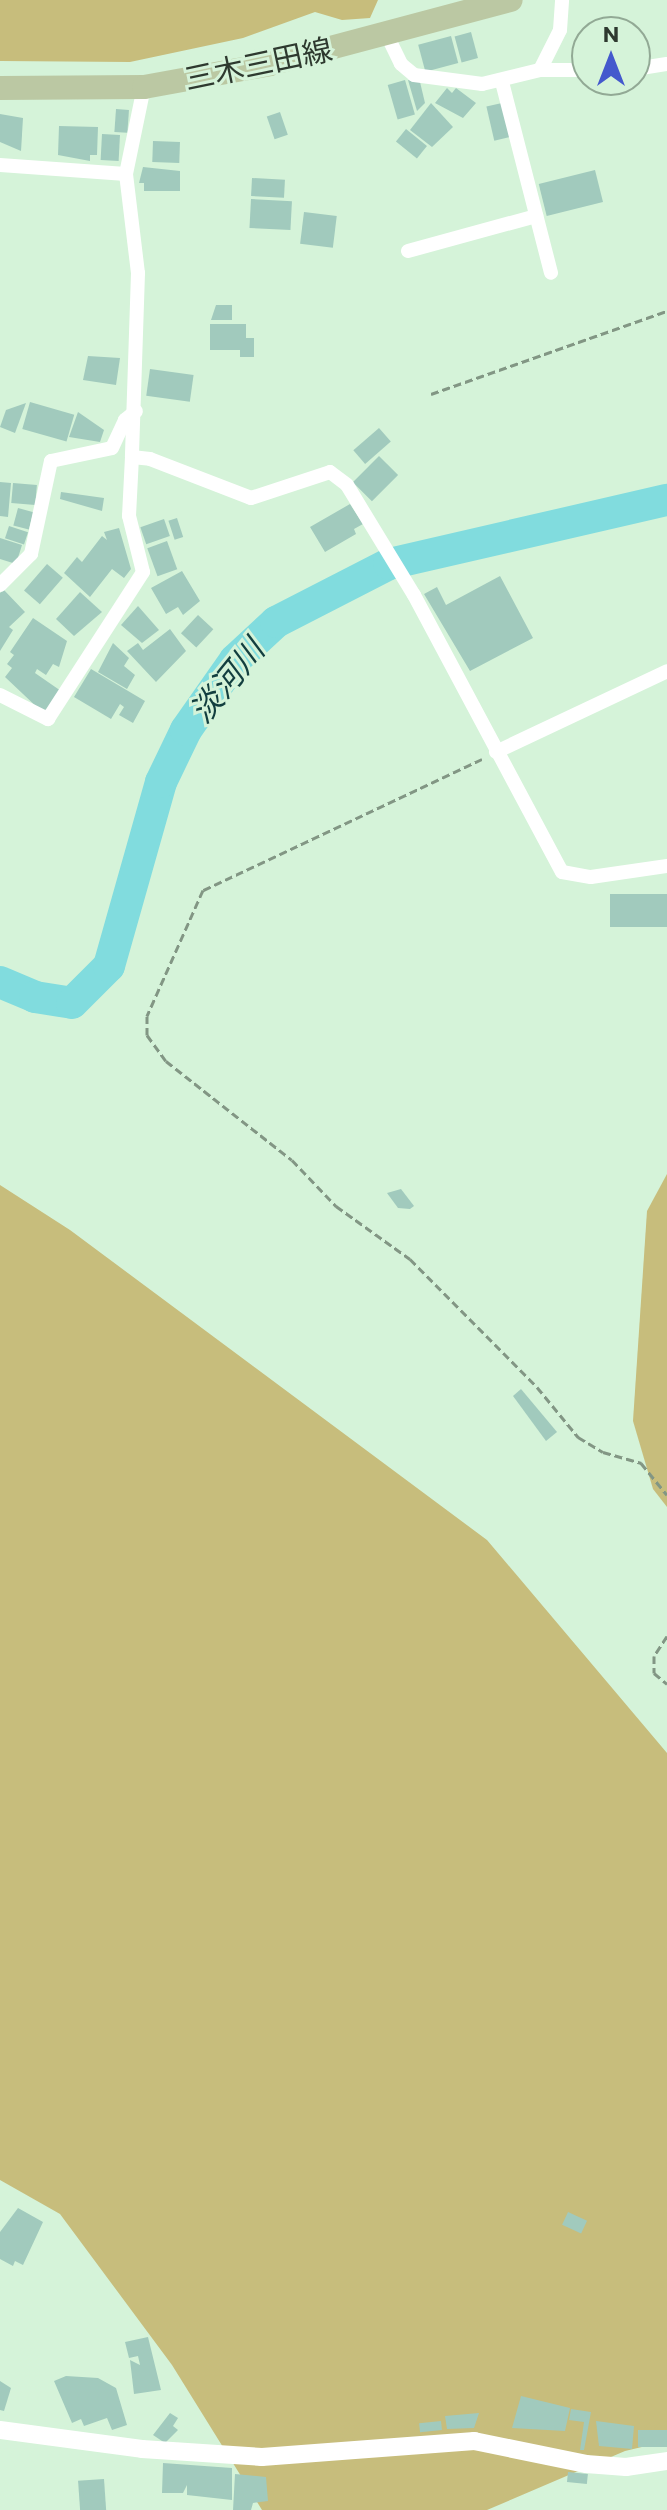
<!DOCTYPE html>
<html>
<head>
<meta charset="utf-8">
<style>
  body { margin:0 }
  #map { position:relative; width:667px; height:2510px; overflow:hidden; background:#d5f3d9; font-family:Commissioner,"Noto Sans JP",sans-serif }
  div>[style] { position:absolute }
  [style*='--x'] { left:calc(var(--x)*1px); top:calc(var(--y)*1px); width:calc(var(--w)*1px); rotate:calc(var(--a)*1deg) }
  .green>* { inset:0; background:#c7bd7c }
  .river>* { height:32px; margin:-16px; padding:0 16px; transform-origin:16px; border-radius:16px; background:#81dcde }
  .building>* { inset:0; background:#a1cabd; transform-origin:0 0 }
  .path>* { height:3px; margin-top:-1.5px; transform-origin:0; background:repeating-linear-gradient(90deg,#829684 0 8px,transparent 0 12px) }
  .minor>* { height:14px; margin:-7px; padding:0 7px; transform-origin:7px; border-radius:7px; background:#fff }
  .tertiary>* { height:18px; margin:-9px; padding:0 9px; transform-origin:9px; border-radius:9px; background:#fff }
  .primary>* { height:24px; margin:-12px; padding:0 12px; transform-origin:12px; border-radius:12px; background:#bbc8a3 }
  span { translate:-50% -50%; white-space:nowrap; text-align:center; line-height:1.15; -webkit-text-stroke:6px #d5f3d9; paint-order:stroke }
  .street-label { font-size:30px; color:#2e392f }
  .water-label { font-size:32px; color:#123e3f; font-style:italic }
  .north { position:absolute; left:571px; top:16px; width:80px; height:80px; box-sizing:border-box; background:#d5f3d9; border:2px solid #92a995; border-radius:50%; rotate:0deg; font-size:22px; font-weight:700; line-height:32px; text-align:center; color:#2e392f }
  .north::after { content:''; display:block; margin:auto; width:28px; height:36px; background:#4459cd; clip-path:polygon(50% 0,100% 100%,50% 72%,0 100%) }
</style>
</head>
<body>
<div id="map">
  <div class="green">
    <i style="clip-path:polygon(0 0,378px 0,370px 18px,342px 20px,315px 12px,243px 38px,130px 62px,0 61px)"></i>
    <i style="clip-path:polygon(667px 1174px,667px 1507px,653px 1489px,633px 1421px,647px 1211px)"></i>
    <i style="clip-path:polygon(0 1185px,70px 1230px,487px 1540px,667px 1753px,667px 2441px,625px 2451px,487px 2510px,262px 2510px,172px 2365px,60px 2214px,0 2180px)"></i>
  </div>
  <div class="river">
    <i style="--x:0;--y:982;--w:38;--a:23"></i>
    <i style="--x:35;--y:997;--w:37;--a:9"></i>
    <i style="--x:72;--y:1003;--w:52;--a:-45"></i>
    <i style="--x:109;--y:966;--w:191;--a:-74.2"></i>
    <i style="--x:161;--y:782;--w:58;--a:-64.3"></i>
    <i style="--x:186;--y:730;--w:85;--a:-55"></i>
    <i style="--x:235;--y:660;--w:56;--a:-42.8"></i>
    <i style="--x:276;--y:622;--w:127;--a:-27.2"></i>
    <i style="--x:389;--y:564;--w:285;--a:-13"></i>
  </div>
  <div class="building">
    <i style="left:471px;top:32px;width:27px;height:17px;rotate:75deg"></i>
    <i style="left:451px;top:36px;width:28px;height:34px;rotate:75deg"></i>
    <i style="left:405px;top:80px;width:36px;height:18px;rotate:74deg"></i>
    <i style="clip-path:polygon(408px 80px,420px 82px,425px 103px,417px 111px)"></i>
    <i style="clip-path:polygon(447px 88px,452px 93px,456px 88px,476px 103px,463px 118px,435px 103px)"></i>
    <i style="clip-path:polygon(431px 103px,453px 127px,432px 147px,410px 130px)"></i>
    <i style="left:502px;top:103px;width:35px;height:16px;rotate:77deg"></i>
    <i style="left:116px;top:109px;width:13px;height:23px;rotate:4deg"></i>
    <i style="left:280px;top:112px;width:24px;height:14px;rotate:71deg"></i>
    <i style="clip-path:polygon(0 114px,23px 118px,21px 151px,0 142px)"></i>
    <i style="clip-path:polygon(59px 126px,98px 127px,97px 155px,90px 155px,90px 161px,58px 155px)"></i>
    <i style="left:406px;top:129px;width:27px;height:16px;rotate:39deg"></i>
    <i style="left:102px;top:134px;width:18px;height:26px;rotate:3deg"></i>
    <i style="left:153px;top:141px;width:27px;height:21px;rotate:2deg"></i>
    <i style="clip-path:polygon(143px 167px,180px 171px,180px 191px,144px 191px,144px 183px,139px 183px)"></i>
    <i style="left:595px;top:170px;width:33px;height:58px;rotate:76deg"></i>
    <i style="left:252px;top:178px;width:33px;height:18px;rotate:3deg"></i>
    <i style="left:251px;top:199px;width:41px;height:29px;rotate:3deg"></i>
    <i style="left:304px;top:212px;width:33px;height:32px;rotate:7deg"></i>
    <i style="clip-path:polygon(216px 305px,232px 305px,232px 320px,211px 320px)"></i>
    <i style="clip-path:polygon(210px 324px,246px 324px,246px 338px,254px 338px,254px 357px,240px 357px,240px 350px,210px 350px)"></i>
    <i style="clip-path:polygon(88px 356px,120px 358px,116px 385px,83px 380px)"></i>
    <i style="left:150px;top:369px;width:44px;height:27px;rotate:8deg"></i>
    <i style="left:30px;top:402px;width:46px;height:28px;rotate:16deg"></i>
    <i style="clip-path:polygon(26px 403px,15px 433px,0 427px,6px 410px)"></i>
    <i style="clip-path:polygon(78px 412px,104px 430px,100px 442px,69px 437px)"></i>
    <i style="left:379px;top:428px;width:18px;height:34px;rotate:49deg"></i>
    <i style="left:379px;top:456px;width:27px;height:37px;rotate:45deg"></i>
    <i style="clip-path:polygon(0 482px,11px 483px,8px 517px,0 516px)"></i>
    <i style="left:13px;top:483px;width:24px;height:20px;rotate:5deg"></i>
    <i style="clip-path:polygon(61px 492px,104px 498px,102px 511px,60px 499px)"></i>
    <i style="clip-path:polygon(350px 504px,363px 524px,354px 529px,356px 534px,325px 552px,310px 527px)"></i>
    <i style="left:18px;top:508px;width:16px;height:18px;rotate:15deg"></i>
    <i style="left:177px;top:518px;width:20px;height:9px;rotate:72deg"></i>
    <i style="left:164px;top:519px;width:18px;height:25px;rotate:71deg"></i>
    <i style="left:9px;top:526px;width:20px;height:13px;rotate:18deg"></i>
    <i style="clip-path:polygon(119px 528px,131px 569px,124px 578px,112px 569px,90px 597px,64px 573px,77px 557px,82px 562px,102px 536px,107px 540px,104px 532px)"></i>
    <i style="clip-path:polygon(0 538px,22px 545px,16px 564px,0 559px)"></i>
    <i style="left:167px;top:541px;width:30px;height:21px;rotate:70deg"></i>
    <i style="left:47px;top:564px;width:21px;height:35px;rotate:41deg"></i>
    <i style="clip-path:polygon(182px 571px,200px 601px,183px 615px,178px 607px,166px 614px,151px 588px)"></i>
    <i style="clip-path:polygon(500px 576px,533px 638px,470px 671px,424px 594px,437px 587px,446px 605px)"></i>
    <i style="clip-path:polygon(4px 590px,25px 612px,9px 627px,13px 630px,0 651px,0 593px)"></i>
    <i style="clip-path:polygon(80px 592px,102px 612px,74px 636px,56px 619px)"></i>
    <i style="clip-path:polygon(138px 606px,159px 630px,142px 643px,121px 625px)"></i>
    <i style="left:198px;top:615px;width:21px;height:25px;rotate:43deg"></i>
    <i style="clip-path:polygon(33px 618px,67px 641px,59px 667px,53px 664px,46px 675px,37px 669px,35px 673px,61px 691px,48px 709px,41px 711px,5px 677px,12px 668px,7px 664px,14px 655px,10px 652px)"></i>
    <i style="clip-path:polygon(170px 629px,186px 651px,156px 682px,127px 651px,138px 643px,143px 650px)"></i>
    <i style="clip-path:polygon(113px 643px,129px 658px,124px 666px,135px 675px,127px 689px,98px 672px)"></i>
    <i style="clip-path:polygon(91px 669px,145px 701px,133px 723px,119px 715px,124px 707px,120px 704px,111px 719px,74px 697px)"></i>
    <i style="left:667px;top:894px;width:33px;height:57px;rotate:90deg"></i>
    <i style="clip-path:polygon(401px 1189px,414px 1206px,410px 1209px,398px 1208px,387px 1193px)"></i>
    <i style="clip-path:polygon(521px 1389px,557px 1432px,546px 1441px,513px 1396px)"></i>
    <i style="clip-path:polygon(18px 2208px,43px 2222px,23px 2265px,15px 2261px,13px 2266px,0 2259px,0 2232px)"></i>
    <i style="left:568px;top:2212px;width:21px;height:14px;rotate:25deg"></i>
    <i style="clip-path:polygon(148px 2337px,161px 2390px,134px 2394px,130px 2360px,140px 2365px,138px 2356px,129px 2358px,125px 2342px)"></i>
    <i style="clip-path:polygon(66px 2376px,98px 2378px,116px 2388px,127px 2425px,112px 2430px,107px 2418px,84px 2426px,81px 2419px,72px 2423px,54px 2381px)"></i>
    <i style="clip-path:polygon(0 2381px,11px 2388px,4px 2411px,0 2410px)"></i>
    <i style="clip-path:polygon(521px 2396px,570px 2408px,565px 2431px,512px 2428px)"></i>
    <i style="clip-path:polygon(571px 2409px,591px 2412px,584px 2450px,580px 2450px,584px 2422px,569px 2420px)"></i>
    <i style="clip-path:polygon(170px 2413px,178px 2418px,173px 2426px,178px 2430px,165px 2443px,153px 2435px)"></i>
    <i style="clip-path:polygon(479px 2413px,474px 2428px,447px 2429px,445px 2416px)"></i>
    <i style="left:441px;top:2421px;width:9px;height:22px;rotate:84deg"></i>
    <i style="clip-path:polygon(596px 2421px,634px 2426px,632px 2449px,599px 2446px)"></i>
    <i style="left:667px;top:2430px;width:17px;height:29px;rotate:90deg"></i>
    <i style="clip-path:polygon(163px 2463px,232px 2468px,232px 2500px,187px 2495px,187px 2485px,183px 2493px,162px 2493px)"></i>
    <i style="left:568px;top:2472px;width:20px;height:10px;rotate:6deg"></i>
    <i style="clip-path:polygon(235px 2474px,266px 2477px,268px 2501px,253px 2503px,251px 2510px,233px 2510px)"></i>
    <i style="left:104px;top:2479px;width:31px;height:26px;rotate:86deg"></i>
  </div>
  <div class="path">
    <i style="--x:431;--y:394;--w:250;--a:-19.4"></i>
    <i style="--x:482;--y:759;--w:308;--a:154.8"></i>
    <i style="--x:203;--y:890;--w:138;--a:114"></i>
    <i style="--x:147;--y:1016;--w:19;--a:90"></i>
    <i style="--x:147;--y:1035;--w:32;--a:54"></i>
    <i style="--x:166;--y:1061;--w:160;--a:38.2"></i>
    <i style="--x:292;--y:1160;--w:64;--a:46.3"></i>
    <i style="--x:336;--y:1206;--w:91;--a:35.6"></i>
    <i style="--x:410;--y:1259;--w:180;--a:45.2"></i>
    <i style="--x:537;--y:1387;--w:65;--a:50.6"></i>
    <i style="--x:578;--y:1437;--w:29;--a:31"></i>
    <i style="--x:603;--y:1452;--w:40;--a:16"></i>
    <i style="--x:641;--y:1463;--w:41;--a:50.9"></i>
    <i style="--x:667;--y:1636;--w:24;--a:123"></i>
    <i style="--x:654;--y:1656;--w:17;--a:90"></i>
    <i style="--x:654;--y:1673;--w:17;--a:40"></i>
  </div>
  <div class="minor">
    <i style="--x:386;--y:33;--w:34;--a:64"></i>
    <i style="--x:401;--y:64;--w:17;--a:40"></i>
    <i style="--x:414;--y:75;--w:69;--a:7.5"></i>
    <i style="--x:482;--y:84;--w:60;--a:-13.6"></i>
    <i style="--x:540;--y:70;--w:47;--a:0"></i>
    <i style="--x:635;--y:69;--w:32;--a:-9"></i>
    <i style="--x:540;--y:70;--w:45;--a:-63.4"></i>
    <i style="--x:560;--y:30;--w:30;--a:-86"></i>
    <i style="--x:502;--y:82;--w:197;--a:75.6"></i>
    <i style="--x:144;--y:87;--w:89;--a:101.7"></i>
    <i style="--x:126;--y:174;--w:100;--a:83.1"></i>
    <i style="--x:138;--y:273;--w:184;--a:91.9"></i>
    <i style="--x:132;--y:457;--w:18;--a:6"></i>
    <i style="--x:150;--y:459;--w:108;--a:21.1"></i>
    <i style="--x:251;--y:498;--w:83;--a:-18.2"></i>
    <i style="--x:330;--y:472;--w:21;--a:37"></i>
    <i style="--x:347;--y:485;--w:129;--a:58.7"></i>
    <i style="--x:414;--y:595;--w:314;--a:61.9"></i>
    <i style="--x:562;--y:872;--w:29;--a:10"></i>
    <i style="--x:591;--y:877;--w:77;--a:-8.2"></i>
    <i style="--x:0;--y:165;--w:126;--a:4.1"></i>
    <i style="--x:408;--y:251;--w:133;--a:-15.3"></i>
    <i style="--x:0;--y:585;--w:44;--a:-45"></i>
    <i style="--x:31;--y:554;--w:95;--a:-77.9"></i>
    <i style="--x:51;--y:461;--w:62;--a:-12"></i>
    <i style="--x:112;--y:448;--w:31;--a:-65"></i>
    <i style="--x:125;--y:420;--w:14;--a:-39"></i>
    <i style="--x:0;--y:695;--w:54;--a:26.6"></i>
    <i style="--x:48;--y:719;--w:175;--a:-57.1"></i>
    <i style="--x:143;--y:572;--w:58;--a:-104"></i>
    <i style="--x:129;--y:516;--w:59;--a:-87.1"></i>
    <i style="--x:496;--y:752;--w:189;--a:-25.3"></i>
  </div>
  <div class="tertiary">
    <i style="--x:0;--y:2430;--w:143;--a:7.6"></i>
    <i style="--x:142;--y:2449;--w:120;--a:3.8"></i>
    <i style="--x:262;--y:2457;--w:213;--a:-4.3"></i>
    <i style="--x:474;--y:2441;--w:114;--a:11.6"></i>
    <i style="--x:586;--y:2464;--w:40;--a:4.3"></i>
    <i style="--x:626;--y:2467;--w:41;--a:-8.3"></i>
  </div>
  <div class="primary">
    <i style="--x:0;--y:88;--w:144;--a:-0.4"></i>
    <i style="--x:144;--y:87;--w:128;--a:-10.3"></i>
    <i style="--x:270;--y:64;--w:249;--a:-14.9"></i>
  </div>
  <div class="street-label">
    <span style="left:258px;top:63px;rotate:-12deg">三木三田線</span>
  </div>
  <div class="water-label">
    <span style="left:226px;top:680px;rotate:-51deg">淡河川</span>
  </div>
  <div class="north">N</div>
</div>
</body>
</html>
